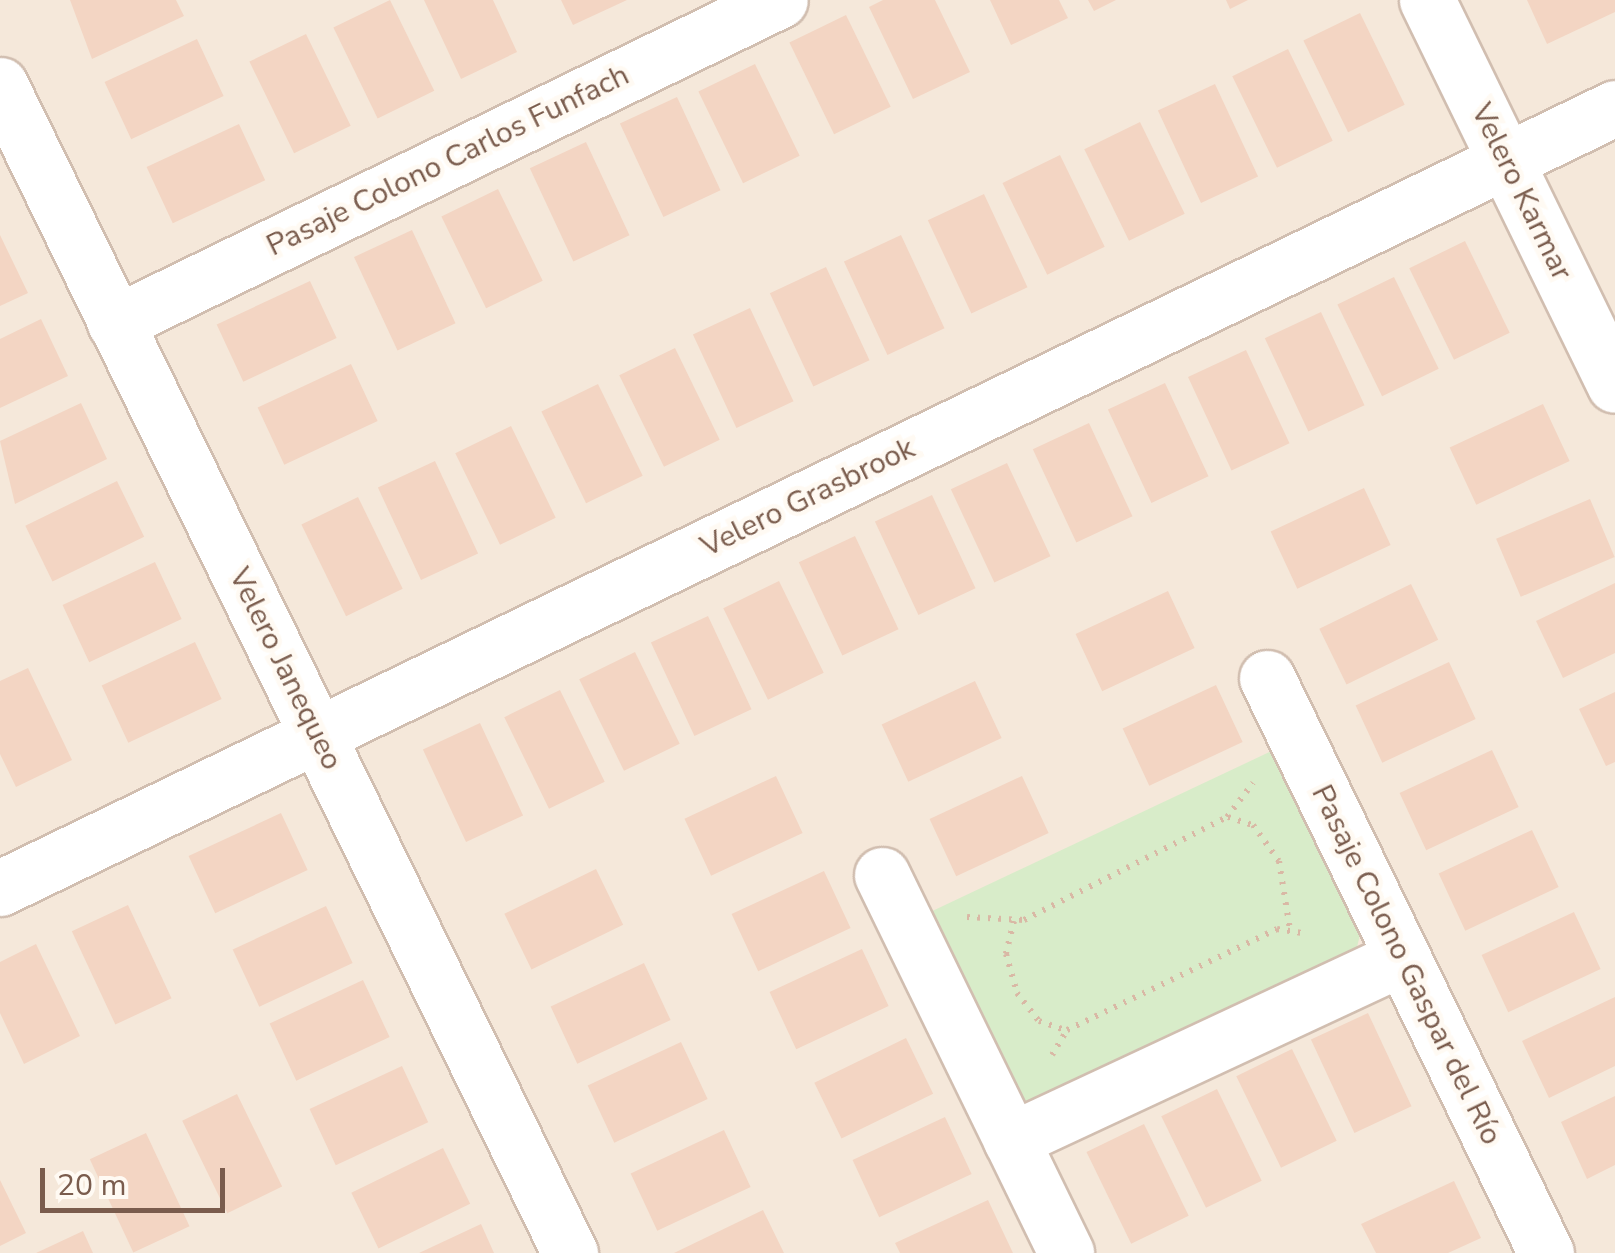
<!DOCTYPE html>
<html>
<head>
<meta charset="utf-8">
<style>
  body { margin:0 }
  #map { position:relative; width:1615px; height:1253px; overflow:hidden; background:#fdf6ec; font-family:"Nunito Sans",sans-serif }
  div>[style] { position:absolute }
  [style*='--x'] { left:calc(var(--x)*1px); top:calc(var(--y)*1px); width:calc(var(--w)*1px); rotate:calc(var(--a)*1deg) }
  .residential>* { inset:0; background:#f5e8da; transform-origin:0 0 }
  .green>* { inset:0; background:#d8ecc9 }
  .building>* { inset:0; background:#f3d5c3; transform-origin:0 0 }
  .path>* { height:6px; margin-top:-3px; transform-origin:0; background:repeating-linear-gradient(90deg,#d9b8a5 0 2.5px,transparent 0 10.5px) }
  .roads { filter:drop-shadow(2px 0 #d1beb0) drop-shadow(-2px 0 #d1beb0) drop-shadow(0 2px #d1beb0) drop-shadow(0 -2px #d1beb0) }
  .minor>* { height:55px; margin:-27.5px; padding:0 27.5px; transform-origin:27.5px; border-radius:27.5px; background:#fff }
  span { translate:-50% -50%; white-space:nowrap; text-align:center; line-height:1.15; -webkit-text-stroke:9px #fffaf3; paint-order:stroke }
  .street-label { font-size:30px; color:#7a5c4d }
  .scale { position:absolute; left:40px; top:1168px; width:185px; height:45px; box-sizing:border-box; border:5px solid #7a5c4d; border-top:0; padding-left:12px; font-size:30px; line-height:35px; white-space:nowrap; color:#7a5c4d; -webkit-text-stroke:8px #fffaf3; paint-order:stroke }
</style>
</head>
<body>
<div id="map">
  <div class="residential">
    <i style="left:0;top:0;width:1615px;height:1253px"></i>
  </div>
  <div class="green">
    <i style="clip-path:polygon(1278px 748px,1362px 927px,1356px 951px,1036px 1106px,1011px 1094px,926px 914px)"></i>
  </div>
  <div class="building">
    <i style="clip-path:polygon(70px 0,176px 0,184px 16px,92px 59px)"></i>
    <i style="left:390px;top:0;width:101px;height:63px;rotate:64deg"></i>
    <i style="clip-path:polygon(424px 0,493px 0,517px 52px,461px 79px)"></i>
    <i style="clip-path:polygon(561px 0,627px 0,573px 25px)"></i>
    <i style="clip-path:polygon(883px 0,935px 0,970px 72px,913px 99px,869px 7px)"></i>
    <i style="clip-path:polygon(990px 0,1059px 0,1068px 18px,1011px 45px)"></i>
    <i style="clip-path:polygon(1088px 0,1116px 0,1094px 11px)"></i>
    <i style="clip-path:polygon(1226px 0,1248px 0,1230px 9px)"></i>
    <i style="clip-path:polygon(1527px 0,1615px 0,1615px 12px,1547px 44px)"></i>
    <i style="left:1360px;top:13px;width:102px;height:63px;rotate:64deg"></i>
    <i style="left:846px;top:15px;width:102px;height:63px;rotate:64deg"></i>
    <i style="left:306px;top:34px;width:102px;height:63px;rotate:64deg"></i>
    <i style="left:197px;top:39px;width:63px;height:102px;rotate:65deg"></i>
    <i style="left:1288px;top:49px;width:102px;height:62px;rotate:64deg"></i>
    <i style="left:755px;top:64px;width:102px;height:63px;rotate:64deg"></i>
    <i style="left:1215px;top:84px;width:102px;height:63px;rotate:65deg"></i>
    <i style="left:677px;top:97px;width:103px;height:63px;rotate:65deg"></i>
    <i style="left:1140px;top:122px;width:102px;height:62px;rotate:64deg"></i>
    <i style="left:239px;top:124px;width:62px;height:102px;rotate:65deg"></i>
    <i style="left:586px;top:142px;width:103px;height:62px;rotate:65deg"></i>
    <i style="left:1060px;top:155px;width:102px;height:64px;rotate:64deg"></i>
    <i style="left:498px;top:189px;width:102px;height:63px;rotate:64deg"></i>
    <i style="left:984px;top:194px;width:103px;height:62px;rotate:65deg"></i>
    <i style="left:412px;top:230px;width:103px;height:64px;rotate:65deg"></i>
    <i style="clip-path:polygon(0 235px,28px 293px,0 306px)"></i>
    <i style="left:901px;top:235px;width:103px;height:63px;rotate:65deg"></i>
    <i style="left:1465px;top:241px;width:102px;height:62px;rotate:64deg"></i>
    <i style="left:826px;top:267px;width:103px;height:62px;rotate:65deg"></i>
    <i style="left:1394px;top:277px;width:102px;height:63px;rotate:64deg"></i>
    <i style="left:310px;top:281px;width:63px;height:103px;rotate:65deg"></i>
    <i style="left:750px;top:308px;width:103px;height:63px;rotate:65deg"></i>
    <i style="left:1321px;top:312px;width:103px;height:62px;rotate:65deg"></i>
    <i style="clip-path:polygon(41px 319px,68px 376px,0 408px,0 339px)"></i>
    <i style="left:675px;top:348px;width:102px;height:62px;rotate:64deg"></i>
    <i style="left:1246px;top:350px;width:103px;height:64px;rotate:65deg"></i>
    <i style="left:351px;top:364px;width:63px;height:103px;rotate:65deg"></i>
    <i style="left:1165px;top:383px;width:103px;height:63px;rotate:65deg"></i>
    <i style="left:598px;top:384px;width:102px;height:63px;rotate:64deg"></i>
    <i style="clip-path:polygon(81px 403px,107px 459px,15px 504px,0 441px)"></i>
    <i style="left:1543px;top:404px;width:63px;height:103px;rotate:65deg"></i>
    <i style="left:1089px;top:423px;width:103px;height:62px;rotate:65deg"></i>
    <i style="left:511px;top:426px;width:102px;height:62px;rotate:64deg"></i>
    <i style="left:435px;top:461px;width:102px;height:63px;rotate:65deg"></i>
    <i style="left:1007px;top:463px;width:103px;height:62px;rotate:65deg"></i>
    <i style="left:117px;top:481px;width:62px;height:102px;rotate:64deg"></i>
    <i style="left:1364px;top:488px;width:63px;height:103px;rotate:65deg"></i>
    <i style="left:932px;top:495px;width:103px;height:63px;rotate:65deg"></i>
    <i style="left:358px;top:497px;width:102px;height:63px;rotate:64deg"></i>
    <i style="left:1590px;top:499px;width:63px;height:102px;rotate:67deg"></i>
    <i style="left:855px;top:536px;width:103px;height:62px;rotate:65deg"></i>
    <i style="left:155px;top:562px;width:63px;height:102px;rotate:65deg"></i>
    <i style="left:779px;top:581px;width:102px;height:62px;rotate:64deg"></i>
    <i style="clip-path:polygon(1615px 583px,1615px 653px,1563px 678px,1536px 621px)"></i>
    <i style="left:1411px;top:584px;width:62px;height:102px;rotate:64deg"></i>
    <i style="left:1168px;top:591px;width:63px;height:102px;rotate:65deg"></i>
    <i style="left:708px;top:616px;width:103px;height:63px;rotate:65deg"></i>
    <i style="left:195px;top:642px;width:63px;height:103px;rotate:65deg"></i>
    <i style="left:635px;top:652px;width:102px;height:62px;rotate:64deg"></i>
    <i style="left:1449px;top:662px;width:63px;height:103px;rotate:65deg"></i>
    <i style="clip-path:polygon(28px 668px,72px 760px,16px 787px,0 754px,0 681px)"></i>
    <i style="left:975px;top:681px;width:63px;height:103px;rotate:65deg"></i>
    <i style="left:1216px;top:685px;width:63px;height:103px;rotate:65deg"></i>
    <i style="left:560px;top:690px;width:102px;height:62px;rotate:64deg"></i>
    <i style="clip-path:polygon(1615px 692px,1615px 762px,1606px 766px,1579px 709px)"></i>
    <i style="left:480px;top:723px;width:102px;height:63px;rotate:65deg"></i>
    <i style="left:1492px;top:750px;width:63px;height:102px;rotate:65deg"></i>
    <i style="left:776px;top:776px;width:63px;height:101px;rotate:65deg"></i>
    <i style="left:1022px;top:776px;width:63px;height:102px;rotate:65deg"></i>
    <i style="left:281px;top:813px;width:63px;height:102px;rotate:65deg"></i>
    <i style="left:1532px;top:830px;width:63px;height:103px;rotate:65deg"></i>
    <i style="left:596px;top:869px;width:62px;height:102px;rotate:64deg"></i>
    <i style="left:824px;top:871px;width:63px;height:102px;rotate:65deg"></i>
    <i style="left:128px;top:905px;width:103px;height:62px;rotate:65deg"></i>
    <i style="left:326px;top:906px;width:63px;height:103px;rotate:65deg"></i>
    <i style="left:1574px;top:912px;width:63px;height:102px;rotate:65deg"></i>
    <i style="clip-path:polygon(36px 944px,80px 1036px,24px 1064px,0 1013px,0 962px)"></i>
    <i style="left:862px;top:949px;width:63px;height:102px;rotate:65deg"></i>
    <i style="left:644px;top:963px;width:63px;height:103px;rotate:65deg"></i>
    <i style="left:363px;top:980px;width:63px;height:103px;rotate:65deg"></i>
    <i style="clip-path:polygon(1615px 997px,1615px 1066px,1549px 1098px,1522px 1041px)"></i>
    <i style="left:1368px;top:1013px;width:103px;height:63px;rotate:65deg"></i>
    <i style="left:906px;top:1038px;width:62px;height:102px;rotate:64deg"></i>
    <i style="left:681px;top:1042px;width:63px;height:103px;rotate:65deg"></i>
    <i style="left:1292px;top:1049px;width:102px;height:62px;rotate:64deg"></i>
    <i style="left:402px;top:1066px;width:62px;height:102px;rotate:65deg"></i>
    <i style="left:1217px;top:1089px;width:102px;height:62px;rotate:64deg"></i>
    <i style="left:237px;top:1094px;width:103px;height:61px;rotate:64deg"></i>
    <i style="clip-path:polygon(1615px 1096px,1615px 1165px,1587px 1179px,1561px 1122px)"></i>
    <i style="left:945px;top:1117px;width:63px;height:102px;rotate:65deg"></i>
    <i style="left:1144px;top:1124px;width:102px;height:64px;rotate:64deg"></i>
    <i style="left:724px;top:1130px;width:63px;height:103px;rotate:65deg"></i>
    <i style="left:146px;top:1133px;width:103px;height:62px;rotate:65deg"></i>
    <i style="left:443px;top:1148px;width:62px;height:102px;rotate:64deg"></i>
    <i style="clip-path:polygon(0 1180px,26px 1233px,0 1246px)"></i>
    <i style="clip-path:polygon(1454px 1181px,1481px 1238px,1448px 1253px,1376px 1253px,1361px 1224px)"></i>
    <i style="clip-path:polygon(988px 1200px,1013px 1253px,900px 1253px,895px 1243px)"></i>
    <i style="clip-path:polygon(763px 1210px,784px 1253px,674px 1253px)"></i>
    <i style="clip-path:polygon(481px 1224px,494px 1253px,419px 1253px)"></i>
    <i style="clip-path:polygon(83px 1231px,93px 1253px,36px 1253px)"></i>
  </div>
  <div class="path">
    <i style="--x:1228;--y:817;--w:26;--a:18"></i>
    <i style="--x:1253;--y:825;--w:44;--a:54.2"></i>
    <i style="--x:1279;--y:861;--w:70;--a:80.9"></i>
    <i style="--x:967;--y:917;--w:57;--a:3"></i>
    <i style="--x:1024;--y:920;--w:228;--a:-26.9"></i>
    <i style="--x:1227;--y:817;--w:43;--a:-52.6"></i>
    <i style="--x:1014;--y:921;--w:34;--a:104"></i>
    <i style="--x:1006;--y:954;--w:41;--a:74.2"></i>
    <i style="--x:1017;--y:993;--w:36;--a:52"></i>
    <i style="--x:1039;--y:1021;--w:28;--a:19"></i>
    <i style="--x:1052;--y:1055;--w:29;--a:-59"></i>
    <i style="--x:1067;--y:1030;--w:233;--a:-25.7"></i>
    <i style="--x:1277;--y:929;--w:30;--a:9"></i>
  </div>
  <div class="roads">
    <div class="minor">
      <i style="--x:1427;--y:0;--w:428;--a:64"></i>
      <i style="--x:0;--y:85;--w:1300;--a:63.99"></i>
      <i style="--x:115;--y:323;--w:739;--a:-25.91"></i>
      <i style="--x:1267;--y:678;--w:639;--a:64.12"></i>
      <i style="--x:882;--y:875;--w:420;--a:64"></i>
      <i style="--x:0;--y:888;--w:1793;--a:-25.78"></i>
      <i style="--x:1011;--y:1140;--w:431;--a:-25"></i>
    </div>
  </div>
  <div class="street-label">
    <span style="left:448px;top:161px;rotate:-26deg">Pasaje Colono Carlos Funfach</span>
    <span style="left:1521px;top:192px;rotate:64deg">Velero Karmar</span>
    <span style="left:808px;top:498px;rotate:-26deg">Velero Grasbrook</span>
    <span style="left:285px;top:669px;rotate:64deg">Velero Janequeo</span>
    <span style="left:1406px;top:965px;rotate:64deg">Pasaje Colono Gaspar del Río</span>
  </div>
  <div class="scale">20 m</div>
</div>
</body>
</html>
